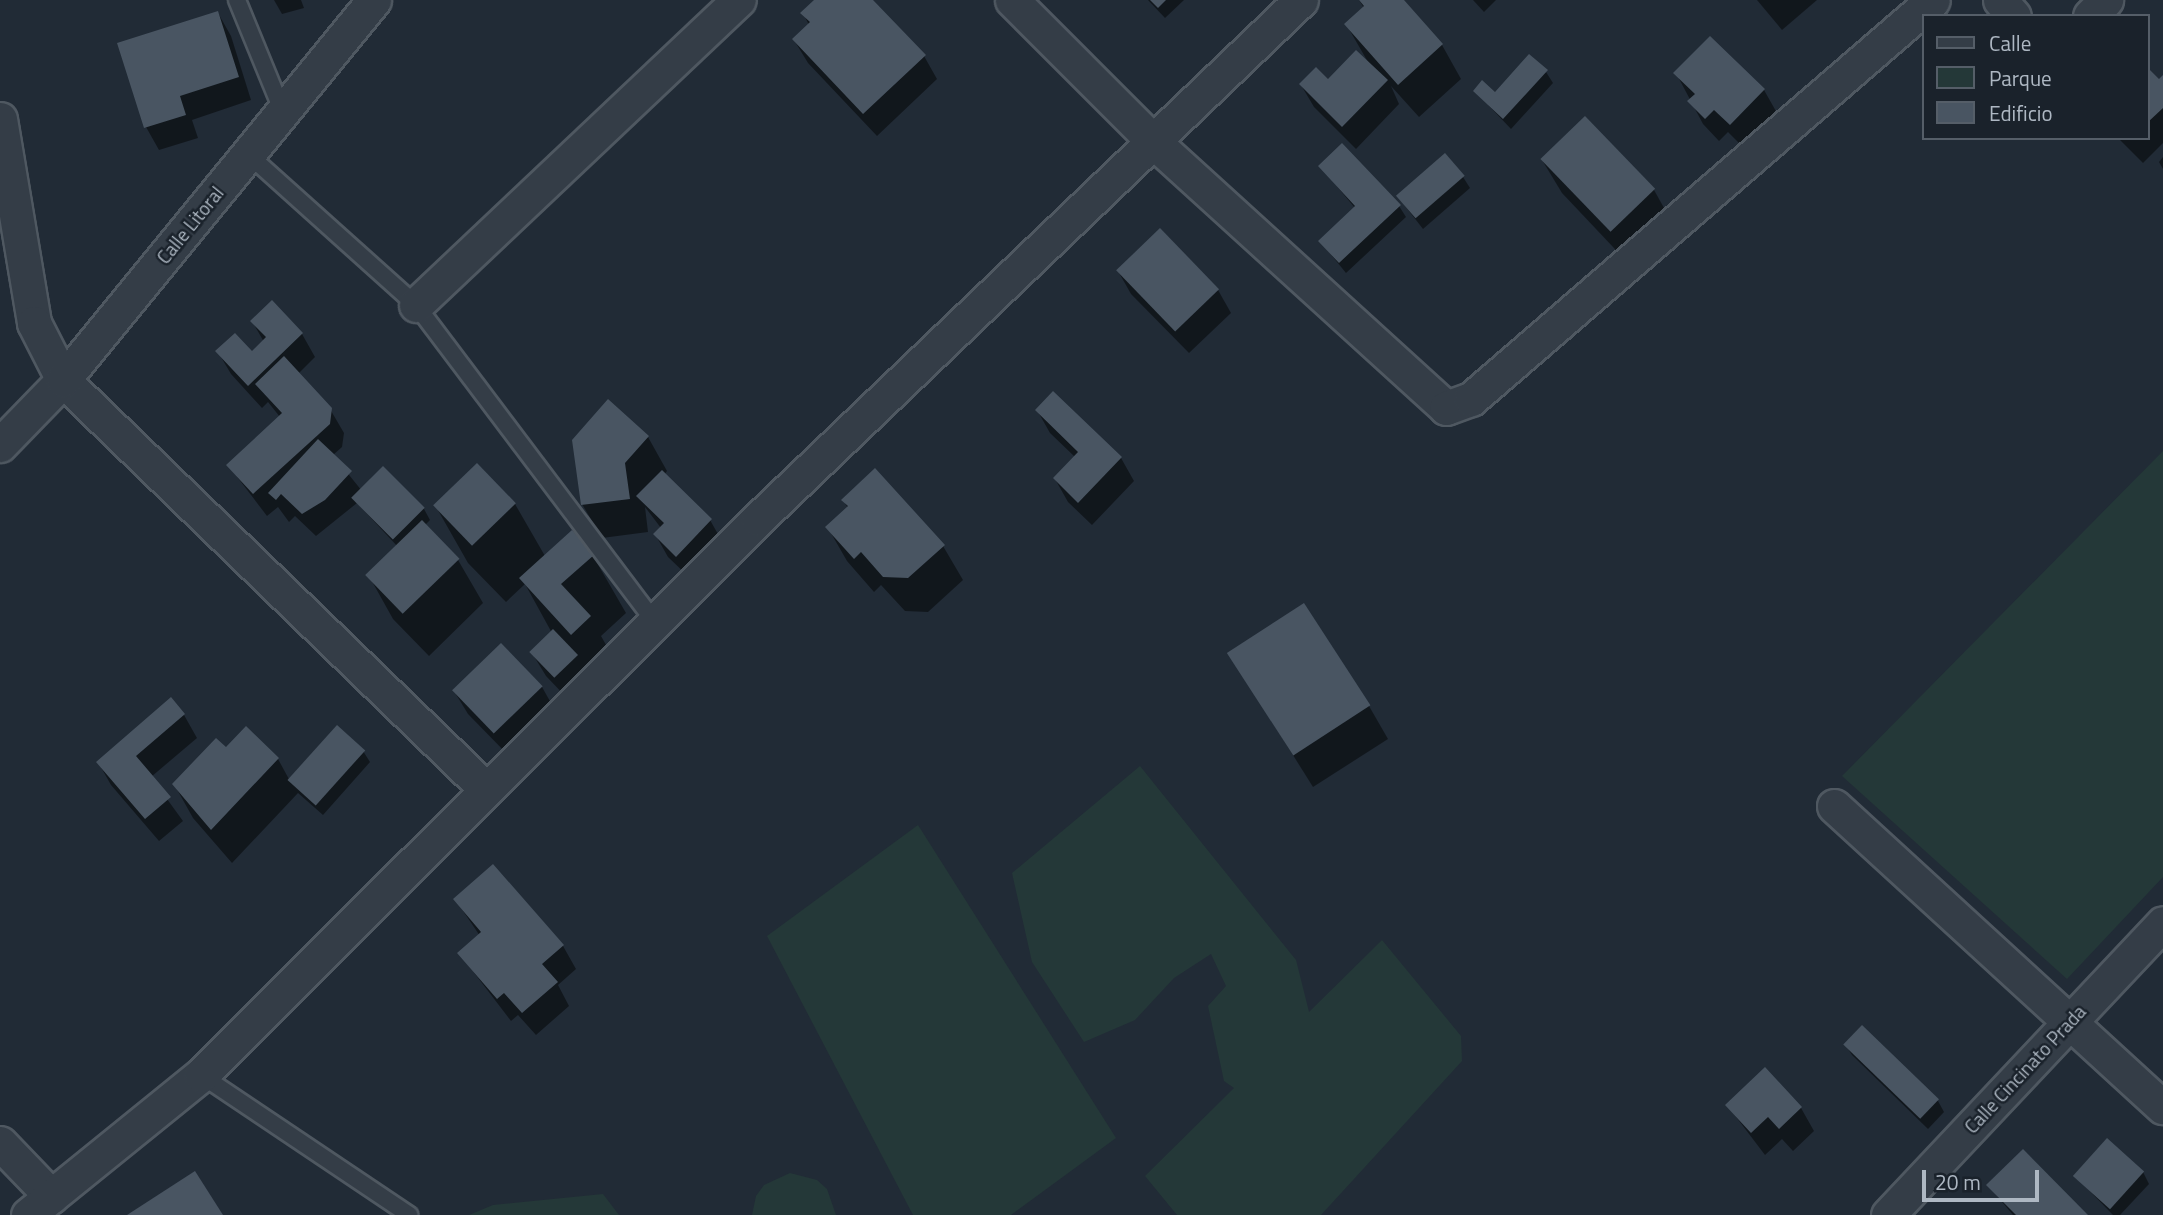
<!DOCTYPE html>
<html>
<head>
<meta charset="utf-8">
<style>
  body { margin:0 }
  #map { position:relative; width:2163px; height:1215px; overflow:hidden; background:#212b36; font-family:"Titillium Web",sans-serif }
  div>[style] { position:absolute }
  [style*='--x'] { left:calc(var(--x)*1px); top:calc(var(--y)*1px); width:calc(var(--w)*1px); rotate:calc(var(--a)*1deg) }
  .green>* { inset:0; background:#243838 }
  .shadow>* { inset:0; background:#0007 }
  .building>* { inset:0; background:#495562; transform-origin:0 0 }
  .roads { filter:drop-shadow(2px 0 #4f5861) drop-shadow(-2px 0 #4f5861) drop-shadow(0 2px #4f5861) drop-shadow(0 -2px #4f5861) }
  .service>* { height:16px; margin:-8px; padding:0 8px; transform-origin:8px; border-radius:8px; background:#343d47 }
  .minor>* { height:33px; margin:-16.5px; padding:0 16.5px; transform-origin:16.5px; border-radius:16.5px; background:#343d47 }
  span { translate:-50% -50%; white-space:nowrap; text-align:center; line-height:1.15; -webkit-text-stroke:5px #1a222b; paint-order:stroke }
  .street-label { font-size:19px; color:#aeb8c3 }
  .legend { position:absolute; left:1922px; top:14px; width:228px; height:126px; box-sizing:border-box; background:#1a222b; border:2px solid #555e68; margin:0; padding:9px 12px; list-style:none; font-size:21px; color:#aeb8c3 }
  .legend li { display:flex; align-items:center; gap:14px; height:35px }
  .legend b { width:35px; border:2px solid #555e68 }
  .scale { position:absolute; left:1922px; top:1170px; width:117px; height:32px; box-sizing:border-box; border:4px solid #aeb8c3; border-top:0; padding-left:9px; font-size:21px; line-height:24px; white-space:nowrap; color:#aeb8c3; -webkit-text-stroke:5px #1a222b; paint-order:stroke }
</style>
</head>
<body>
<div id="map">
  <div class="green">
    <i style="clip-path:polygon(2163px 451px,2163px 877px,2067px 979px,1842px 776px)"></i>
    <i style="clip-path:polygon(1140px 766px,1296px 960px,1309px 1012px,1382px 940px,1461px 1036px,1462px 1061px,1321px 1215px,1177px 1215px,1145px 1176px,1234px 1088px,1224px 1081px,1208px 1006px,1226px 986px,1211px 954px,1174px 978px,1135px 1020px,1084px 1042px,1032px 962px,1012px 873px)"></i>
    <i style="clip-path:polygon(918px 825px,1116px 1138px,1011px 1215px,913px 1215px,767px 936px)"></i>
    <i style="clip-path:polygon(790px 1173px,817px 1180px,827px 1189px,836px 1215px,752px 1215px,756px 1196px,764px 1185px)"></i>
    <i style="clip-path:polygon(603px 1194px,619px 1215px,469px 1215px,493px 1205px)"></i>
  </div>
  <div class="shadow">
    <i style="clip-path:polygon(274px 0,301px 0,304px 8px,282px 14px)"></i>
    <i style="clip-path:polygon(817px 0,871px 0,924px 56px,937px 79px,877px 136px,808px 63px,794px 40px,809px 25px,803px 13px)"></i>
    <i style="clip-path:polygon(1148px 0,1184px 0,1165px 18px)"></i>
    <i style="clip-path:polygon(1359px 0,1402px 0,1442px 45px,1461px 79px,1419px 117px,1391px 86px,1399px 104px,1356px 149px,1314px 107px,1301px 85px,1328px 81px,1368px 62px,1346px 24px,1364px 8px)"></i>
    <i style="clip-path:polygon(1473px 0,1496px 0,1484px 12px)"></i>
    <i style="clip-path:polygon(1757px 0,1817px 0,1782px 30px)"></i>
    <i style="clip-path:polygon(218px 13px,231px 36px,251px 100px,192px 120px,198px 138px,159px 150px,146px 127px)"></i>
    <i style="clip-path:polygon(2147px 69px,2159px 81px,2163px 77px,2163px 143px,2143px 163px,2118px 138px,2147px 138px)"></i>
    <i style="clip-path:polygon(1546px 72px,1553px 83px,1511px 129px,1475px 91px,1496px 94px)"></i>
    <i style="clip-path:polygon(1676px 73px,1764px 90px,1777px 113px,1743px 147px,1728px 132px,1719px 141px,1703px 124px)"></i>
    <i style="clip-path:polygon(2163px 157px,2163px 169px,2159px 162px)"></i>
    <i style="clip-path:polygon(1542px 160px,1654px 190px,1673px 224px,1630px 265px,1562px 193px)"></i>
    <i style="clip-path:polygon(1320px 166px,1399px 206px,1406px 217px,1346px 273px,1320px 241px,1355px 208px)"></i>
    <i style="clip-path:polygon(1463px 177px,1470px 188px,1423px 229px,1398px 197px)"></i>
    <i style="clip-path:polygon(1118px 271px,1218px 290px,1231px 313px,1189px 353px,1131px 294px)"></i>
    <i style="clip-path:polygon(272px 302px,302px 334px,315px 357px,298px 374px,330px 409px,344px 433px,342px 447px,333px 455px,362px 491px,424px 509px,430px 520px,425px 525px,458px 560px,483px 603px,429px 656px,393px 619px,369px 576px,398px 547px,357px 503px,316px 536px,295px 516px,289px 522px,278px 507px,267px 516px,228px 465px,280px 417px,268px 402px,262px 408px,231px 374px,218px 352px,252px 353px,264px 342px,252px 321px)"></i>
    <i style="clip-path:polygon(1037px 410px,1121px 458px,1134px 481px,1092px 525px,1068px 502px,1055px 479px,1075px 457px,1050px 433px)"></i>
    <i style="clip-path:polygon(648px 437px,667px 471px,664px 475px,710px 520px,723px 543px,690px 578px,668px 557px,655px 534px,661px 528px,645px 507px,648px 532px,602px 538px,582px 504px)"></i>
    <i style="clip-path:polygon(477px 465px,515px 504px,545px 556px,593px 556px,626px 613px,601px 636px,623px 675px,568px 699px,546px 676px,532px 653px,552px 633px,525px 584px,506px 602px,468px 563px,435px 505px)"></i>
    <i style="clip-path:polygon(875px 471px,943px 546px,963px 580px,928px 612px,905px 611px,881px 585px,874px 592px,847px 561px,828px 528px,848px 508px,843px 500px)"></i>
    <i style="clip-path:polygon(1229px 653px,1369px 706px,1388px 739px,1313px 787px)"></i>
    <i style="clip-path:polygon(542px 687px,555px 710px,509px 756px,468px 714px,454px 691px)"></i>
    <i style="clip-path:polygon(184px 715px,197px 738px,151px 777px,183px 821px,159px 841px,111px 785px,98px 762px)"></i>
    <i style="clip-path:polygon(246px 728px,278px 759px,290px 781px,363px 751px,370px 762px,323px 815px,298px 793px,232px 863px,193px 818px,174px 784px,226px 750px)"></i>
    <i style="clip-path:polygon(493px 866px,563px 946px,576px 969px,558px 985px,569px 1006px,536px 1035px,518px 1015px,511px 1021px,459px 953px,480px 936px,455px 899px)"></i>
    <i style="clip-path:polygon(1862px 1027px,1938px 1101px,1944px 1112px,1928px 1129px,1852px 1055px,1845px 1044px)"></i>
    <i style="clip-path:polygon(1765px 1070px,1801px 1108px,1814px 1131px,1793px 1151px,1782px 1139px,1765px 1155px,1727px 1105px)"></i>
    <i style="clip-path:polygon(2143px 1172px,2149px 1184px,2120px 1215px,2113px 1215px,2075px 1176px)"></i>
    <i style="clip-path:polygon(1988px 1185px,2085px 1215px,2013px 1215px)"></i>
  </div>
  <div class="building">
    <i style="clip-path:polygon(814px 0,873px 0,926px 55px,863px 114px,792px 39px,810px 22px,800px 13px)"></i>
    <i style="clip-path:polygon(1150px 0,1166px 0,1158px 8px)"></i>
    <i style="clip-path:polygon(1359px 0,1404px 0,1443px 44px,1398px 85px,1344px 24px,1364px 6px)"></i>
    <i style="clip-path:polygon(218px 11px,239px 77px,180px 96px,186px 115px,144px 128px,117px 43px)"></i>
    <i style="clip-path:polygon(1710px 36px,1765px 89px,1730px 125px,1714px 110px,1705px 119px,1687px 101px,1695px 94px,1673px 73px)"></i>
    <i style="clip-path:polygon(1356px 50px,1388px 80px,1342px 127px,1299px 84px,1316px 67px,1328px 79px)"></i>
    <i style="clip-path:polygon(1529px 54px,1548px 70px,1503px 119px,1473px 91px,1482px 80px,1495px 92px)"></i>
    <i style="clip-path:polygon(2147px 67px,2159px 79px,2163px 75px,2163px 108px,2147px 123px)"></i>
    <i style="left:1585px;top:116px;width:101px;height:62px;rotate:46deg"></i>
    <i style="clip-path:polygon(1342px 143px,1401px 205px,1339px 263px,1318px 241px,1355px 206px,1318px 166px)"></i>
    <i style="left:1445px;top:153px;width:30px;height:65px;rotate:49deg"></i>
    <i style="left:1160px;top:228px;width:85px;height:61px;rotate:46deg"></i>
    <i style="clip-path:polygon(272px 300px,303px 333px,248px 386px,215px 351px,235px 333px,252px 351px,266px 337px,250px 321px)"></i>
    <i style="clip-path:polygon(284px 356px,332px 408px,330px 424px,253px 494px,226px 465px,282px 413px,255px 384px)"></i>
    <i style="clip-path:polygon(1053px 391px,1122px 457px,1078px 503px,1053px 478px,1078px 452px,1035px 410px)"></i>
    <i style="clip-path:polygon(608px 399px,649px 436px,625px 463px,630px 499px,581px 505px,572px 440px)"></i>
    <i style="clip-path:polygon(318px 439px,352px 471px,325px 500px,302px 514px,281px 494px,276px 500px,268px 493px)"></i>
    <i style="left:477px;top:463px;width:56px;height:61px;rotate:46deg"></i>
    <i style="left:383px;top:466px;width:59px;height:45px;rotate:45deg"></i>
    <i style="clip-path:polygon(875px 468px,945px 545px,908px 578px,883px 577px,861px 552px,854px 559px,825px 527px,848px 506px,841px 500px)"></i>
    <i style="clip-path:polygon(662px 470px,712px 519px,676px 557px,653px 534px,664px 523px,636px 496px)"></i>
    <i style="left:422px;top:520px;width:54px;height:79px;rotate:46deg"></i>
    <i style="clip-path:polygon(572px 530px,594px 555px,561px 584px,591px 616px,571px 635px,519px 578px)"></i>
    <i style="left:1304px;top:603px;width:122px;height:92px;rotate:57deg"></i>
    <i style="left:553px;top:629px;width:36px;height:33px;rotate:46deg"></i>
    <i style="left:501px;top:643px;width:60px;height:68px;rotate:46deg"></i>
    <i style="clip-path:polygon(171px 697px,185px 714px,136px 756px,171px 797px,145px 819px,96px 762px)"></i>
    <i style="left:337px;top:725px;width:38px;height:74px;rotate:42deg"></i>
    <i style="clip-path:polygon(246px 726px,279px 758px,211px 830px,172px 784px,216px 738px,226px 747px)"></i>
    <i style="clip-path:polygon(493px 864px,564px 945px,542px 964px,558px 982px,522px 1013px,504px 993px,497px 999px,457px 953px,481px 932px,453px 899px)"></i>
    <i style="left:1862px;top:1025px;width:107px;height:27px;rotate:44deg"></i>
    <i style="clip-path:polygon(1765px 1067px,1802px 1107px,1779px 1129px,1768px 1117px,1751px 1133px,1725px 1105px)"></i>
    <i style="left:2107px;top:1138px;width:50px;height:51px;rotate:42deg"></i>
    <i style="clip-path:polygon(2023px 1149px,2088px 1215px,2016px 1215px,1986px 1185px)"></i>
    <i style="clip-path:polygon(195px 1171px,223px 1215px,127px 1215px)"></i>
  </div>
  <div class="roads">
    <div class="service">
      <i style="--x:237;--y:0;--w:121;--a:67.7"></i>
      <i style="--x:249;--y:155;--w:224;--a:41.9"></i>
      <i style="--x:416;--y:305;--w:397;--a:53"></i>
      <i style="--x:201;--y:1075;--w:251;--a:33.9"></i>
    </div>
    <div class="minor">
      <i style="--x:1012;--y:0;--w:201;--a:45"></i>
      <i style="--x:1154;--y:142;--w:395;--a:42.3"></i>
      <i style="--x:1446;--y:408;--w:27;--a:-20"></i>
      <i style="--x:1471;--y:399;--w:610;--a:-40.82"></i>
      <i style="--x:2000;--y:0;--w:21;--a:49"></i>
      <i style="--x:2090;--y:16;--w:23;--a:-45"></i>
      <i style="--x:0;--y:119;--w:207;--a:80.5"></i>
      <i style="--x:34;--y:323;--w:64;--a:63"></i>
      <i style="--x:63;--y:380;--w:588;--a:44.04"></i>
      <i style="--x:416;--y:305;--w:444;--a:-43.4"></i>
      <i style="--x:0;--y:445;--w:91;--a:-45.9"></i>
      <i style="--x:63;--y:380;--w:491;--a:-50.7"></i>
      <i style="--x:1834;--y:806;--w:446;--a:42.5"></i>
      <i style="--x:0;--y:1143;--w:74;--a:46.1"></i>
      <i style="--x:28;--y:1215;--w:223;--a:-39"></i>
      <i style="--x:201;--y:1075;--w:787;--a:-44.95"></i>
      <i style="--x:758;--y:519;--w:751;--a:-43.71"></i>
      <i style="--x:1888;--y:1215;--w:401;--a:-46.7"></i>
    </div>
  </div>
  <div class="street-label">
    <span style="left:190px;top:225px;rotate:-51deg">Calle Litoral</span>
    <span style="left:2025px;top:1069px;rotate:-47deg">Calle Cincinato Prada</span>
  </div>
  <ul class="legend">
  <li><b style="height:9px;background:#343d47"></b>Calle</li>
  <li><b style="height:19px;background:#243838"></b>Parque</li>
  <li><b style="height:19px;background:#495562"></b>Edificio</li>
  </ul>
  <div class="scale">20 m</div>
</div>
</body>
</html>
